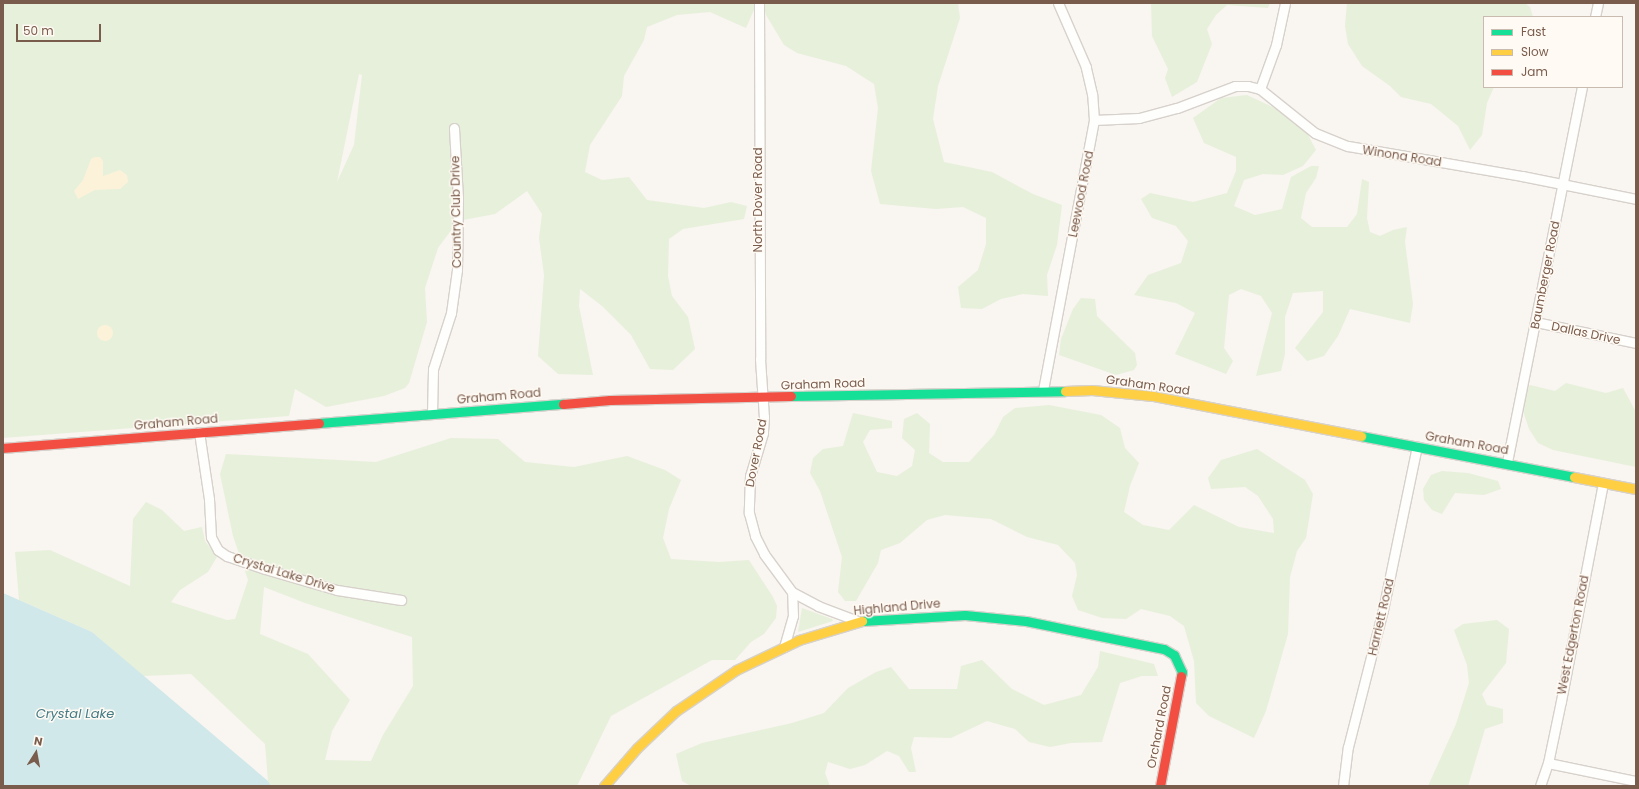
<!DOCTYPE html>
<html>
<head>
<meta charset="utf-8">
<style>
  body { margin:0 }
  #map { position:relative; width:1639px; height:789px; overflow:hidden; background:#f9f5f0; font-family:Poppins,sans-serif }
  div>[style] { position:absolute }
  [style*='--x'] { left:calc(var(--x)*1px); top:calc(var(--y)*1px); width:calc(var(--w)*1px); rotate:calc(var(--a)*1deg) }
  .green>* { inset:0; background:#e7f0db }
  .sand>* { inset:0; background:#fbf2d9 }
  .round { border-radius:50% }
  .water>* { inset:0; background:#d0e8ea }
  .roads { filter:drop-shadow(1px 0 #d7d1cb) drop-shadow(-1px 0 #d7d1cb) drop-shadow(0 1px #d7d1cb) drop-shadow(0 -1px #d7d1cb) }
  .street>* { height:9px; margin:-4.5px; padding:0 4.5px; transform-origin:4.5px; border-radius:4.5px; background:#fefefd }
  .fast>* { height:9px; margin:-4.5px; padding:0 4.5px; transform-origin:4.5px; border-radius:4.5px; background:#16e098 }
  .slow>* { height:9px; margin:-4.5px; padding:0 4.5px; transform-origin:4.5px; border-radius:4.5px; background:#ffcf43 }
  .jam>* { height:9px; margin:-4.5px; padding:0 4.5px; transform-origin:4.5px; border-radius:4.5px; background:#f24e42 }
  span { translate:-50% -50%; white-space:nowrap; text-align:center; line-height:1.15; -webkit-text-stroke:3px #fffaf3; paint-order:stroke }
  .street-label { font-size:12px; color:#7a5c4d }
  .water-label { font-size:13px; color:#437c86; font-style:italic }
  .frame { position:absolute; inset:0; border:4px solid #7a5c4d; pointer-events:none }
  .legend { position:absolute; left:1483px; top:16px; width:140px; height:72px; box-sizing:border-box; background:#fffaf3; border:1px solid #cabbb1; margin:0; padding:5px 7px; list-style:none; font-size:12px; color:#7a5c4d }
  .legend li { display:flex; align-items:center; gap:8px; height:20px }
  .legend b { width:20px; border:1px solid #cabbb1 }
  .north { position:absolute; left:16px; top:733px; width:40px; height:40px; -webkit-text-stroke:3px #fffaf3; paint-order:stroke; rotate:11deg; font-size:11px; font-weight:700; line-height:16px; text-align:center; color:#7a5c4d }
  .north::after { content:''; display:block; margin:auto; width:14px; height:18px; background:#7a5c4d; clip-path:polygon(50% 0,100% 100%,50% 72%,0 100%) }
  .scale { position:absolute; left:16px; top:24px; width:85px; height:18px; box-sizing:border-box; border:2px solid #7a5c4d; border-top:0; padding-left:5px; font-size:12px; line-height:14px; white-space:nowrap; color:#7a5c4d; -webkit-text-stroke:3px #fffaf3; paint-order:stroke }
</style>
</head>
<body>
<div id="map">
  <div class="green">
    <i style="clip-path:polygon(evenodd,3px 3px,757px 3px,746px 28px,710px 12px,677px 15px,647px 27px,644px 40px,624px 76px,622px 96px,590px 145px,585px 172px,602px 180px,629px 177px,647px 200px,704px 208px,731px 202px,747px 206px,744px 219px,683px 229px,669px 239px,668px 276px,672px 296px,688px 317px,695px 349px,673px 370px,650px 369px,631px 335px,602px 306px,580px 289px,579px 306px,593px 375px,558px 374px,538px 356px,544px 275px,539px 238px,542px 214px,527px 191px,495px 214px,458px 221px,438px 248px,425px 288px,427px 322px,409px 383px,405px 388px,384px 396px,326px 407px,295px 389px,289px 416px,3px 438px,3px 3px,359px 74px,362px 75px,354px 145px,337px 182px,359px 74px)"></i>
    <i style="clip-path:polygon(763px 3px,958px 3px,960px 18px,938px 86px,933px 119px,944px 162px,992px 172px,1033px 194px,1062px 205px,1057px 245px,1047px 275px,1048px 296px,1023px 294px,1001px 299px,982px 309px,961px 308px,958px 287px,978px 270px,986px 244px,986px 218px,963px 207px,936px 209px,880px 204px,871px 171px,878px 108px,874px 84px,846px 66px,797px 53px,784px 45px,766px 15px)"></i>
    <i style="clip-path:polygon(1151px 3px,1270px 3px,1268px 8px,1227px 5px,1216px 15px,1207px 29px,1212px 44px,1197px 82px,1172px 97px,1165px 78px,1168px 69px,1152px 36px)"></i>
    <i style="clip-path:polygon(1347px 3px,1525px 3px,1530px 7px,1533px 17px,1484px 17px,1484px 87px,1494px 87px,1487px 103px,1482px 135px,1470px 150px,1458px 126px,1431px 104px,1401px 97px,1390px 86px,1362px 66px,1348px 44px,1345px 26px)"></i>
    <i style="clip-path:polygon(1247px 95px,1277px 109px,1307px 133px,1316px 150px,1303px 166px,1283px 175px,1263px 174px,1244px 180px,1234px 206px,1255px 215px,1282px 209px,1291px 177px,1311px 166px,1319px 166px,1316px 178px,1306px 193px,1301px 218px,1312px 227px,1347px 227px,1357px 214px,1362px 179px,1369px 182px,1367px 218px,1370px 232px,1380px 236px,1393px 230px,1407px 227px,1405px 242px,1413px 304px,1410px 323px,1350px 309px,1338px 336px,1324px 356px,1307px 361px,1295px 348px,1323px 312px,1323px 291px,1293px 293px,1285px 317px,1285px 354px,1281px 371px,1256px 376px,1272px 313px,1261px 296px,1241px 289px,1229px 295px,1224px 348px,1233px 361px,1226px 374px,1175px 354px,1195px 313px,1176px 303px,1134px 295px,1148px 275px,1181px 263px,1188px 241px,1176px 226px,1152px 218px,1141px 199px,1150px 193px,1193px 202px,1227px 193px,1236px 171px,1236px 157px,1204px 143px,1193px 118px,1221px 98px)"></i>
    <i style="clip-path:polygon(1081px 298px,1095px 299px,1097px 316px,1135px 353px,1137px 365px,1134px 370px,1116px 375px,1059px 355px,1061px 339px,1073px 309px)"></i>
    <i style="clip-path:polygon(1566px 383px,1606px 393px,1623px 388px,1636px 412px,1636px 467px,1553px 450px,1538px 443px,1529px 429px,1524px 414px,1525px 394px,1530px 385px,1555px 391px)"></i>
    <i style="clip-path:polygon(1049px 405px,1101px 415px,1120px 428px,1125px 448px,1139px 463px,1130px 486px,1124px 512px,1143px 525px,1169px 530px,1194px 505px,1239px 527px,1274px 533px,1273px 519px,1258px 496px,1245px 487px,1211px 489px,1208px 478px,1221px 460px,1257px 449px,1305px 480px,1313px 494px,1306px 538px,1297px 551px,1290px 577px,1288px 634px,1266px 711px,1254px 738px,1209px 716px,1196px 703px,1194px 661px,1184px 626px,1170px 616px,1141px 609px,1126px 619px,1102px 618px,1078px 610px,1072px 596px,1077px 575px,1075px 563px,1058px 545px,1027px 537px,991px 519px,945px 515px,927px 520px,900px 543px,881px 550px,878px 563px,856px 601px,845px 601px,838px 592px,842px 557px,820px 491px,810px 473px,813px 458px,823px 449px,843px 446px,853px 413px,892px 421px,892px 428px,870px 430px,863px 442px,877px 472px,897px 476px,912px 466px,915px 450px,902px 438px,904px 419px,917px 413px,930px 424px,929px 453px,943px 462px,969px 462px,994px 435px,1003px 417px,1015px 408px)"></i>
    <i style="clip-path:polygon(evenodd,451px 438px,498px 439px,525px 462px,574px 467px,627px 456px,665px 470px,681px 480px,669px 509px,663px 538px,671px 559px,719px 562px,749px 560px,773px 597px,777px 606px,776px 618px,764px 634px,751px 642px,735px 660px,712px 660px,611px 716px,577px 786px,271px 786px,268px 781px,265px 744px,191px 674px,143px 676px,92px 632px,19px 600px,15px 552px,50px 550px,130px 586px,133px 519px,146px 502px,162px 510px,184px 531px,202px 527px,205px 541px,217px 557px,208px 572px,180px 590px,171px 602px,227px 620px,235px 619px,248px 580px,233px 536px,220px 474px,226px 454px,376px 462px,451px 438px,264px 587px,305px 603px,412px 637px,413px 686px,383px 735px,371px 761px,325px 760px,332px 731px,350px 700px,308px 654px,260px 634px,264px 587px)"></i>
    <i style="clip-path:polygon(1442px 471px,1468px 473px,1498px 481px,1501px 489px,1484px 495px,1455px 493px,1442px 514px,1432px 510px,1424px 500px,1423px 489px,1431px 475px)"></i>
    <i style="clip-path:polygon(802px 608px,832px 619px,833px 621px,798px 632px)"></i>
    <i style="clip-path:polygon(1497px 620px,1509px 629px,1506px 663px,1482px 694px,1487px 705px,1503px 709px,1503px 723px,1485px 729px,1468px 786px,1428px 786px,1456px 724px,1469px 683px,1467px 665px,1454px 630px,1463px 624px)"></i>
    <i style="clip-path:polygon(1100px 651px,1154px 664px,1158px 676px,1142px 676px,1120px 683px,1102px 742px,1071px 743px,1050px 747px,1029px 742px,1015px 729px,987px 721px,951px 738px,914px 737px,911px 748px,916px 772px,909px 772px,899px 756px,887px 751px,865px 765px,850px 769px,828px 762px,825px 773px,830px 786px,691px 786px,682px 781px,676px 754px,702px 743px,792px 723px,824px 713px,848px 688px,876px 672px,891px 667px,909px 689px,957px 689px,961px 666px,982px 660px,1012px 689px,1044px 705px,1081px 695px,1098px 667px)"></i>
  </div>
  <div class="sand">
    <i style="clip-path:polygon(95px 157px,100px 157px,103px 161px,103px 176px,120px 170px,127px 175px,128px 182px,120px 189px,95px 190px,78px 199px,74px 191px,83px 180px,91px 159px)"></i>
    <i class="round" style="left:97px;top:325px;width:16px;height:16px"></i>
  </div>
  <div class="water">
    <i style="clip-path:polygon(3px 593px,92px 632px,268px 781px,271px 786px,3px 786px)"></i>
  </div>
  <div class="roads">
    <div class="street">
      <i style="--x:759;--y:3;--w:356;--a:89.8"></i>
      <i style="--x:760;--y:359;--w:58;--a:86.1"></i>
      <i style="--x:764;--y:417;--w:16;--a:94"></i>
      <i style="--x:763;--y:433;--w:45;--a:106.8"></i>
      <i style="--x:750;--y:476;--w:37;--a:92"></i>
      <i style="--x:749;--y:513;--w:24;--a:75"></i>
      <i style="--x:755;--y:536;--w:20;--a:63"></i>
      <i style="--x:764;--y:554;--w:47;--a:53.6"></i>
      <i style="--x:792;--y:592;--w:30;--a:28"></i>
      <i style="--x:818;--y:606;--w:43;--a:20.6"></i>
      <i style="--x:1595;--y:17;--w:14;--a:-78"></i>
      <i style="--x:1260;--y:89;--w:47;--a:-70"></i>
      <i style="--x:1276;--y:45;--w:43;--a:-77.9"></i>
      <i style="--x:1094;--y:120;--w:45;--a:-2.5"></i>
      <i style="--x:1139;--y:118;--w:39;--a:-15"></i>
      <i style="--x:1177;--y:108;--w:62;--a:-20.8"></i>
      <i style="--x:1235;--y:86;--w:13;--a:0"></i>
      <i style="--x:1248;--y:86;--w:12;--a:14"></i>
      <i style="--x:1260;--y:89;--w:70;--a:38.7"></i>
      <i style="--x:1315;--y:133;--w:35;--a:22"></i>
      <i style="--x:1348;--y:146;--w:177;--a:9.8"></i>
      <i style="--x:1522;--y:176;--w:116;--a:11.4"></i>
      <i style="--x:1536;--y:322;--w:102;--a:11.9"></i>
      <i style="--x:1043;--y:390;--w:275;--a:-79.3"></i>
      <i style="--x:1094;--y:120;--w:26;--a:-94"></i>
      <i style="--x:1092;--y:94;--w:28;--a:-103"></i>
      <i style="--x:1086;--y:67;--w:70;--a:-113.6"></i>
      <i style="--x:432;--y:414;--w:45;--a:-88.7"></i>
      <i style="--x:433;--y:369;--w:59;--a:-72.2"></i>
      <i style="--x:451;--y:313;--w:43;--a:-82.1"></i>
      <i style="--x:457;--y:270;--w:72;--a:-89.2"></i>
      <i style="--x:458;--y:198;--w:70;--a:-93.3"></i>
      <i style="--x:199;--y:432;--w:68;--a:81.5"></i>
      <i style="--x:209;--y:499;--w:38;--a:87"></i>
      <i style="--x:211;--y:537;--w:15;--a:62"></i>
      <i style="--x:218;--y:550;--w:11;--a:34"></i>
      <i style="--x:227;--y:556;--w:40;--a:18.9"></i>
      <i style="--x:265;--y:569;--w:75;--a:16.3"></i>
      <i style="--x:337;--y:590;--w:65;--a:8.9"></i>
      <i style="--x:1507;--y:462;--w:382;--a:-78.7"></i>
      <i style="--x:784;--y:647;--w:32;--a:-74"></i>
      <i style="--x:793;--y:616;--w:24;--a:-92"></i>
      <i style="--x:1548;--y:763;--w:90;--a:11.6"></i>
      <i style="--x:1343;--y:786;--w:39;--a:-83"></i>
      <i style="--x:1348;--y:747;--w:141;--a:-75.7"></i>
      <i style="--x:1383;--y:610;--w:167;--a:-78.3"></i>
      <i style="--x:1540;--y:786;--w:24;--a:-71"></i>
      <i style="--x:1548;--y:763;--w:63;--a:-78.2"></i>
      <i style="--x:1561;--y:701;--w:222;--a:-79.1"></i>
    </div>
    <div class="fast">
      <i style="--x:791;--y:396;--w:274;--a:-1"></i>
      <i style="--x:319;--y:423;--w:245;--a:-4.5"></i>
      <i style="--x:1361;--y:436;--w:217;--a:10.9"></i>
      <i style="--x:862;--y:621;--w:103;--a:-3.3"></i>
      <i style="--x:965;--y:615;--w:61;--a:5.6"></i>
      <i style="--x:1026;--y:621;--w:141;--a:11.5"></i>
      <i style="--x:1164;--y:649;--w:12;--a:31"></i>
      <i style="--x:1174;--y:655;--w:19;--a:65"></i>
      <i style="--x:1182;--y:672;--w:4;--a:104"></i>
    </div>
    <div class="slow">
      <i style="--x:1065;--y:391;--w:27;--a:-2"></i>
      <i style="--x:1092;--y:390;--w:61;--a:5.6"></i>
      <i style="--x:1153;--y:396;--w:212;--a:10.9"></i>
      <i style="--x:1574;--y:477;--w:63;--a:11"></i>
      <i style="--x:604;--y:786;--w:50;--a:-49"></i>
      <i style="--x:637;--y:748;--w:54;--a:-43.5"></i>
      <i style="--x:676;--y:711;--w:73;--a:-34.3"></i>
      <i style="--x:736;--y:670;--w:70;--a:-25.5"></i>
      <i style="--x:799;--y:640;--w:66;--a:-16.8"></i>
    </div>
    <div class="jam">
      <i style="--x:563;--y:404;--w:47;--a:-4.9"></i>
      <i style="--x:610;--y:400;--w:181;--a:-1.3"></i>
      <i style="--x:3;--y:448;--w:317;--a:-4.5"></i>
      <i style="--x:1160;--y:786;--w:112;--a:-79.2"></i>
    </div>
  </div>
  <div class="street-label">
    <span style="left:1402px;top:156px;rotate:9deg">Winona Road</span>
    <span style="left:1081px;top:194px;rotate:-79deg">Leewood Road</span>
    <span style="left:758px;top:200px;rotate:-90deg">North Dover Road</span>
    <span style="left:456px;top:212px;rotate:-91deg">Country Club Drive</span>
    <span style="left:1545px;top:275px;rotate:-79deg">Baumberger Road</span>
    <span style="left:1586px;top:333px;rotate:12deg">Dallas Drive</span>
    <span style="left:823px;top:384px;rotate:-2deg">Graham Road</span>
    <span style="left:1148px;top:385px;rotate:8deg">Graham Road</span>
    <span style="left:499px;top:396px;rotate:-5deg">Graham Road</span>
    <span style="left:176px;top:422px;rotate:-5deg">Graham Road</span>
    <span style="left:1467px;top:443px;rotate:10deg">Graham Road</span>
    <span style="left:756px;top:453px;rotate:-79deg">Dover Road</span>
    <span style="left:284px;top:573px;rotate:17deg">Crystal Lake Drive</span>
    <span style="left:897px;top:607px;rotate:-5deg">Highland Drive</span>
    <span style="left:1381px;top:617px;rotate:-77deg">Harriett Road</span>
    <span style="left:1573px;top:635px;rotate:-79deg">West Edgerton Road</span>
    <span style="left:1159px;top:727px;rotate:-79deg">Orchard Road</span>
  </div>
  <div class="water-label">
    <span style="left:75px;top:714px">Crystal Lake</span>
  </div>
  <div class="frame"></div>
  <ul class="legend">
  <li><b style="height:5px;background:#16e098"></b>Fast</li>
  <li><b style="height:5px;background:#ffcf43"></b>Slow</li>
  <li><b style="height:5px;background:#f24e42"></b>Jam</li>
  </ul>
  <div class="north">N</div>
  <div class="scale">50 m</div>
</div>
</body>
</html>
